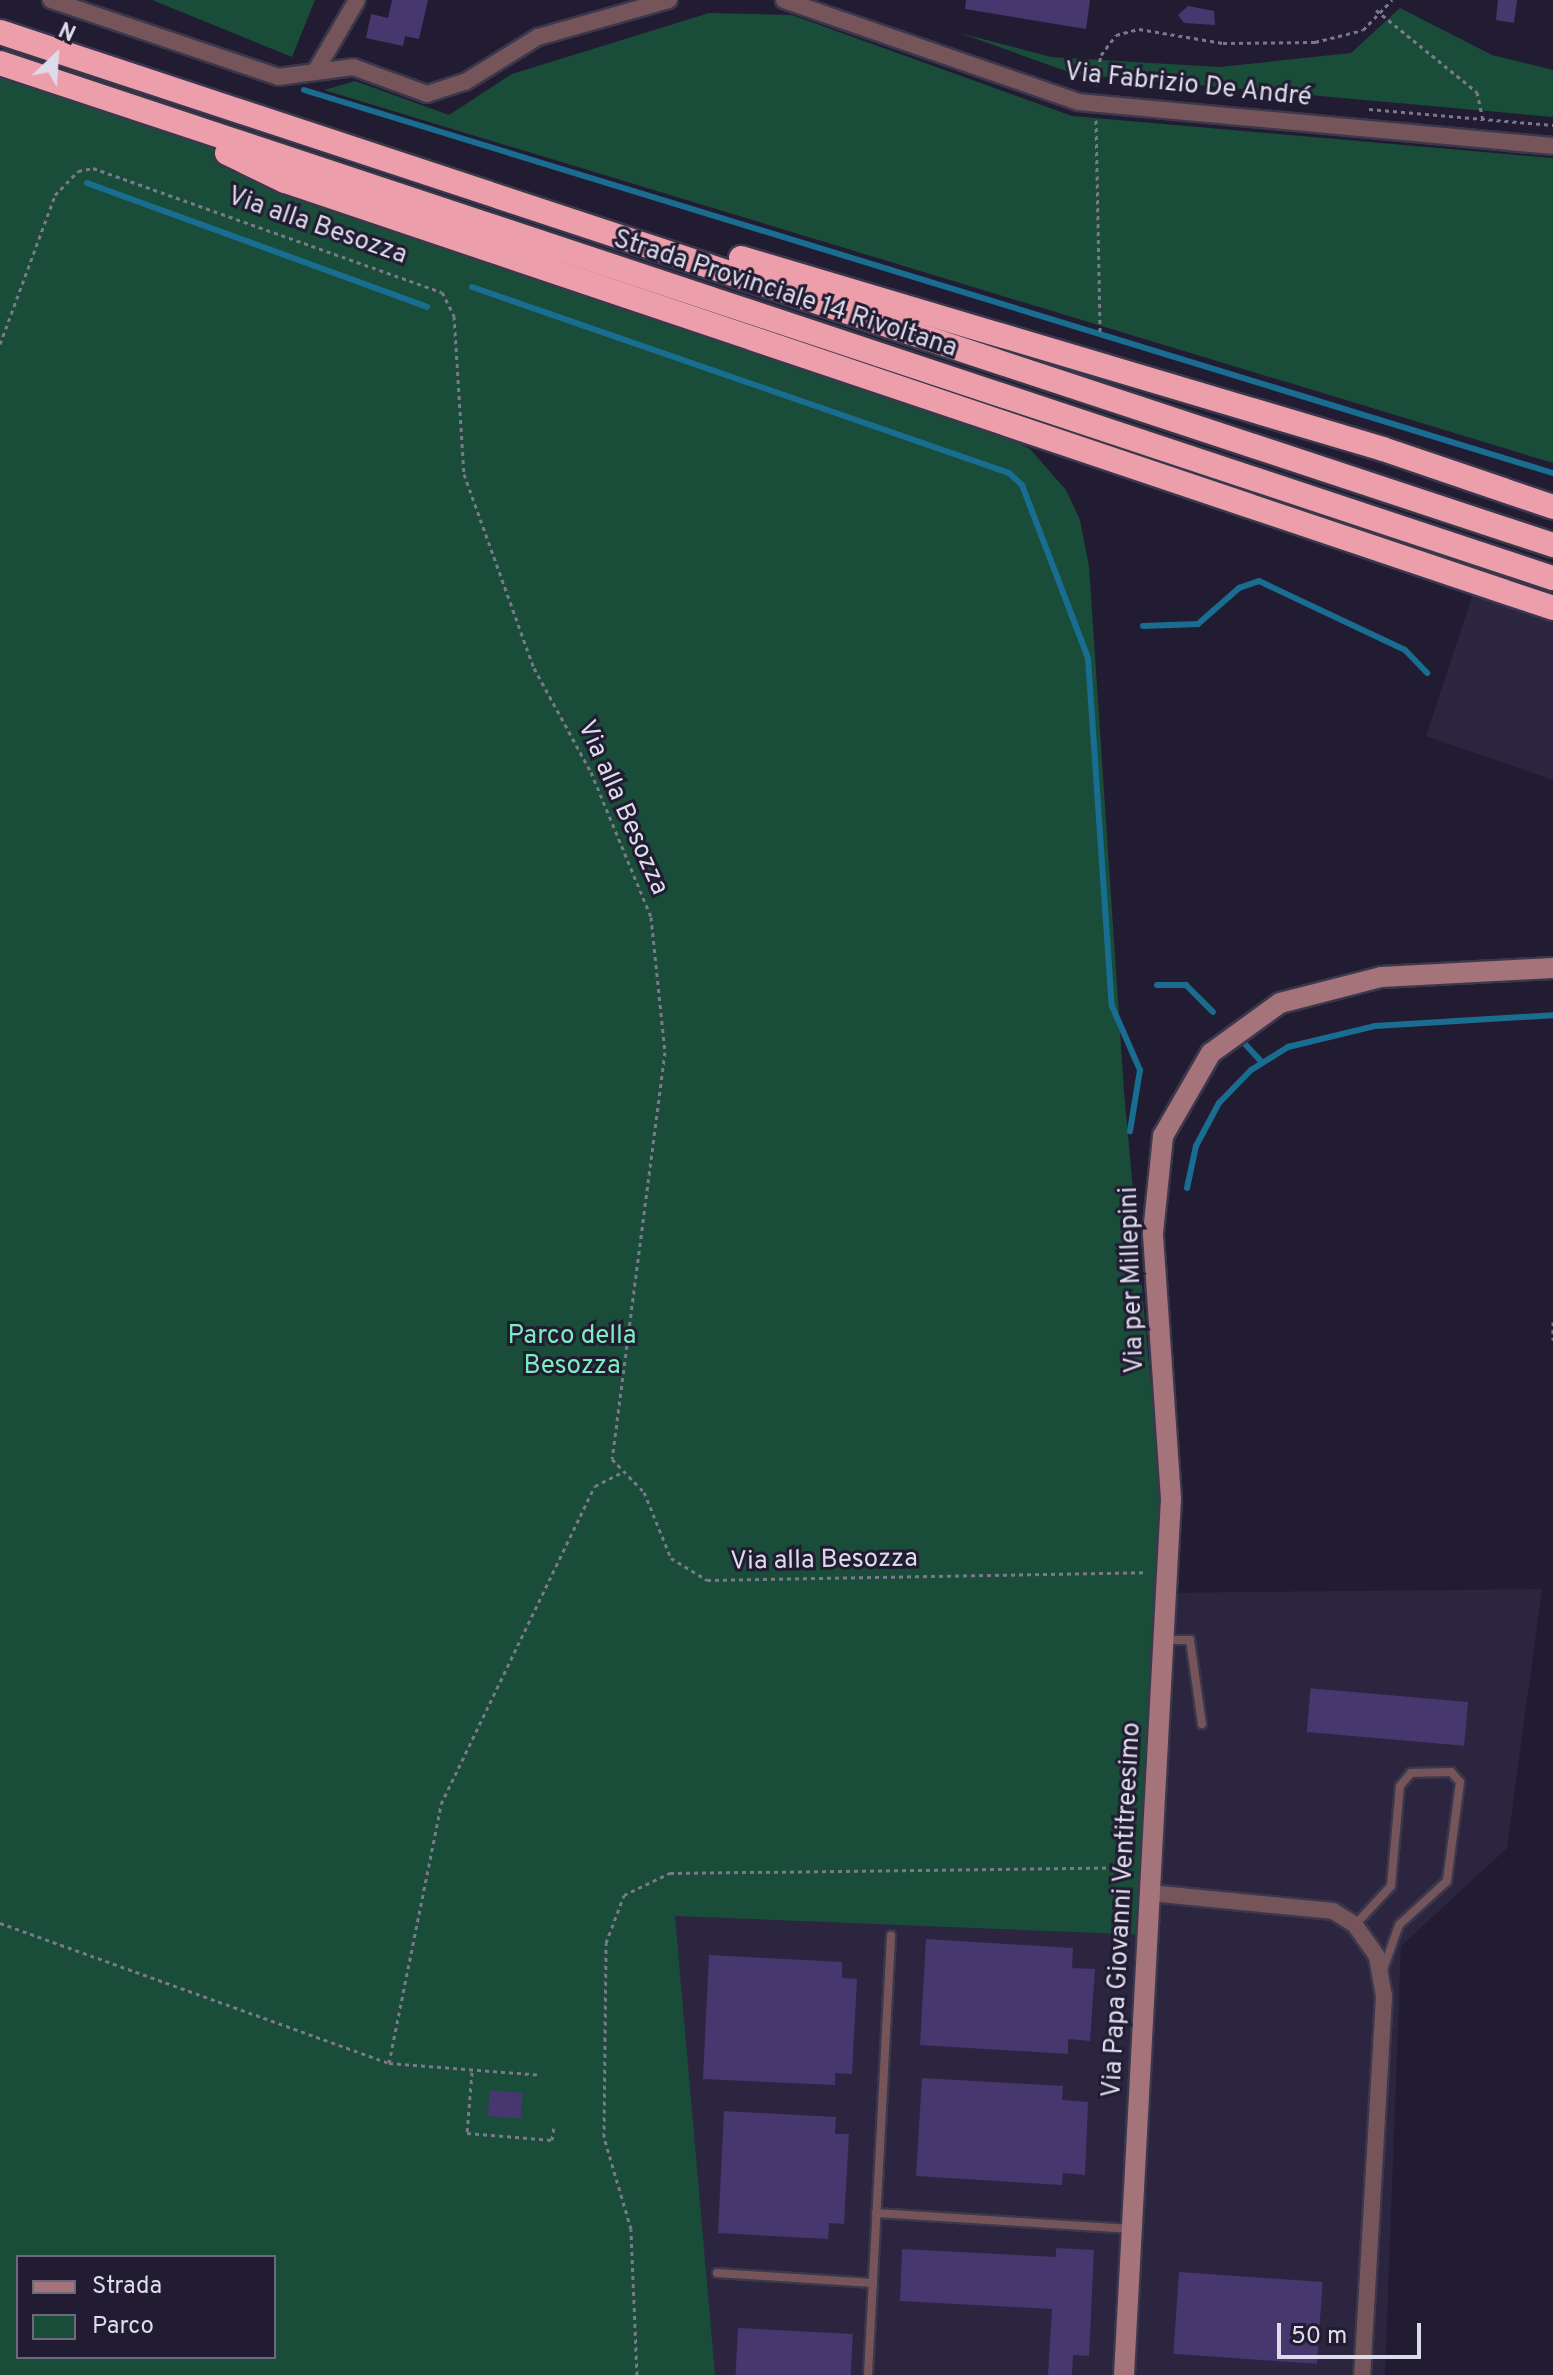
<!DOCTYPE html>
<html>
<head>
<meta charset="utf-8">
<style>
  body { margin:0 }
  #map { position:relative; width:1553px; height:2375px; overflow:hidden; background:#211c32; font-family:Overpass,sans-serif }
  div>[style] { position:absolute }
  [style*='--x'] { left:calc(var(--x)*1px); top:calc(var(--y)*1px); width:calc(var(--w)*1px); rotate:calc(var(--a)*1deg) }
  .built>* { inset:0; background:#2b2540 }
  .green>* { inset:0; background:#194c39 }
  .stream>* { height:6px; margin:-3px; padding:0 3px; transform-origin:3px; border-radius:3px; background:#196d90 }
  .building>* { inset:0; background:#46376f; transform-origin:0 0 }
  .path>* { height:3px; margin-top:-1.5px; transform-origin:0; background:repeating-linear-gradient(90deg,#7c788b 0 4px,transparent 0 8px) }
  .roads { filter:drop-shadow(2px 0 #3b374c) drop-shadow(-2px 0 #3b374c) drop-shadow(0 2px #3b374c) drop-shadow(0 -2px #3b374c) }
  .lane>* { height:8px; margin:-4px; padding:0 4px; transform-origin:4px; border-radius:4px; background:#755559 }
  .street>* { height:16px; margin:-8px; padding:0 8px; transform-origin:8px; border-radius:8px; background:#755559 }
  .secondary>* { height:20px; margin:-10px; padding:0 10px; transform-origin:10px; border-radius:10px; background:#a5737a }
  .highway>* { height:24px; margin:-12px; padding:0 12px; transform-origin:12px; border-radius:12px; background:#ec9faa }
  span { translate:-50% -50%; white-space:nowrap; text-align:center; line-height:1.15; -webkit-text-stroke:6px #211c32; paint-order:stroke }
  .street-label { font-size:26px; color:#dedbeb }
  .park-label { font-size:26px; color:#7dedbf }
  .legend { position:absolute; left:16px; top:2255px; width:260px; height:104px; box-sizing:border-box; background:#211c32; border:2px solid #6d687c; margin:0; padding:10px 14px; list-style:none; font-size:24px; color:#dedbeb }
  .legend li { display:flex; align-items:center; gap:16px; height:40px }
  .legend b { width:40px; border:2px solid #6d687c }
  .north { position:absolute; left:16px; top:16px; width:80px; height:80px; -webkit-text-stroke:6px #211c32; paint-order:stroke; rotate:25deg; font-size:22px; font-weight:700; line-height:32px; text-align:center; color:#dedbeb }
  .north::after { content:''; display:block; margin:auto; width:28px; height:36px; background:#dedbeb; clip-path:polygon(50% 0,100% 100%,50% 72%,0 100%) }
  .scale { position:absolute; left:1277px; top:2323px; width:144px; height:36px; box-sizing:border-box; border:4px solid #dedbeb; border-top:0; padding-left:10px; font-size:24px; line-height:28px; white-space:nowrap; color:#dedbeb; -webkit-text-stroke:6px #211c32; paint-order:stroke }
</style>
</head>
<body>
<div id="map">
  <div class="built">
    <i style="clip-path:polygon(1475px 588px,1553px 616px,1553px 780px,1426px 736px)"></i>
    <i style="clip-path:polygon(1542px 1589px,1507px 1848px,1401px 1946px,1385px 2375px,694px 2375px,674px 1913px,1160px 1593px)"></i>
  </div>
  <div class="green">
    <i style="clip-path:polygon(152px 0,315px 0,292px 57px)"></i>
    <i style="clip-path:polygon(1400px 8px,1492px 55px,1553px 70px,1553px 117px,1074px 74px,960px 33px,1051px 57px,1219px 67px,1351px 53px)"></i>
    <i style="clip-path:polygon(709px 13px,792px 15px,1072px 116px,1553px 158px,1553px 463px,324px 90px,355px 81px,449px 115px,512px 74px)"></i>
    <i style="clip-path:polygon(evenodd,0 65px,811px 335px,1030px 449px,1066px 490px,1080px 520px,1089px 566px,1124px 1091px,1165px 1539px,1149px 1935px,675px 1916px,715px 2375px,0 2375px,0 65px,18px 2257px,274px 2257px,274px 2357px,18px 2357px,18px 2257px)"></i>
  </div>
  <div class="stream">
    <i style="--x:304;--y:90;--w:1306;--a:17.05"></i>
    <i style="--x:87;--y:183;--w:362;--a:20"></i>
    <i style="--x:472;--y:287;--w:568;--a:19.1"></i>
    <i style="--x:1009;--y:473;--w:18;--a:43"></i>
    <i style="--x:1022;--y:485;--w:185;--a:69.1"></i>
    <i style="--x:1088;--y:658;--w:349;--a:86.1"></i>
    <i style="--x:1112;--y:1006;--w:70;--a:66.4"></i>
    <i style="--x:1140;--y:1070;--w:62;--a:99.3"></i>
    <i style="--x:1143;--y:626;--w:55;--a:-2.1"></i>
    <i style="--x:1198;--y:624;--w:55;--a:-41.3"></i>
    <i style="--x:1239;--y:588;--w:21;--a:-19"></i>
    <i style="--x:1259;--y:581;--w:161;--a:25.3"></i>
    <i style="--x:1405;--y:650;--w:32;--a:46"></i>
    <i style="--x:1157;--y:985;--w:29;--a:0"></i>
    <i style="--x:1186;--y:985;--w:38;--a:45"></i>
    <i style="--x:1244;--y:1043;--w:26;--a:47"></i>
    <i style="--x:1187;--y:1188;--w:43;--a:-77.9"></i>
    <i style="--x:1196;--y:1146;--w:49;--a:-61.9"></i>
    <i style="--x:1219;--y:1103;--w:46;--a:-45.9"></i>
    <i style="--x:1251;--y:1070;--w:44;--a:-31.9"></i>
    <i style="--x:1288;--y:1047;--w:89;--a:-13.6"></i>
    <i style="--x:1375;--y:1026;--w:178;--a:-3.5"></i>
  </div>
  <div class="building">
    <i style="clip-path:polygon(392px 0,428px 0,419px 39px,405px 36px,403px 46px,366px 38px,371px 14px,388px 18px)"></i>
    <i style="clip-path:polygon(966px 0,1090px 0,1086px 29px,965px 9px)"></i>
    <i style="clip-path:polygon(1498px 0,1517px 0,1514px 23px,1496px 20px)"></i>
    <i style="clip-path:polygon(1188px 6px,1214px 11px,1215px 25px,1184px 23px,1178px 15px)"></i>
    <i style="left:1468px;top:1702px;width:44px;height:158px;rotate:95deg"></i>
    <i style="clip-path:polygon(926px 1939px,1073px 1948px,1072px 1968px,1095px 1969px,1090px 2041px,1068px 2039px,1068px 2054px,920px 2045px)"></i>
    <i style="clip-path:polygon(709px 1955px,842px 1962px,842px 1978px,857px 1979px,852px 2074px,835px 2073px,835px 2085px,703px 2079px)"></i>
    <i style="clip-path:polygon(922px 2078px,1063px 2086px,1062px 2100px,1088px 2102px,1085px 2175px,1063px 2173px,1062px 2185px,916px 2176px)"></i>
    <i style="left:490px;top:2090px;width:33px;height:26px;rotate:5deg"></i>
    <i style="clip-path:polygon(724px 2111px,836px 2117px,835px 2134px,849px 2134px,844px 2224px,829px 2223px,828px 2239px,718px 2233px)"></i>
    <i style="clip-path:polygon(1056px 2248px,1094px 2250px,1089px 2356px,1073px 2355px,1072px 2375px,1048px 2375px,1052px 2309px,900px 2301px,902px 2249px,1056px 2257px)"></i>
    <i style="left:1179px;top:2272px;width:144px;height:82px;rotate:4deg"></i>
    <i style="left:738px;top:2328px;width:115px;height:47px;rotate:3deg"></i>
  </div>
  <div class="path">
    <i style="--x:1376;--y:10;--w:130;--a:39.1"></i>
    <i style="--x:1477;--y:92;--w:30;--a:78"></i>
    <i style="--x:1096;--y:85;--w:30;--a:-81"></i>
    <i style="--x:1101;--y:55;--w:25;--a:-53"></i>
    <i style="--x:1116;--y:35;--w:24;--a:-15"></i>
    <i style="--x:1139;--y:29;--w:85;--a:9.5"></i>
    <i style="--x:1223;--y:43;--w:92;--a:-0.6"></i>
    <i style="--x:1315;--y:42;--w:49;--a:-14"></i>
    <i style="--x:1363;--y:30;--w:42;--a:-46"></i>
    <i style="--x:1369;--y:109;--w:185;--a:5"></i>
    <i style="--x:1096;--y:120;--w:213;--a:88.9"></i>
    <i style="--x:0;--y:344;--w:159;--a:-69.7"></i>
    <i style="--x:55;--y:195;--w:33;--a:-46"></i>
    <i style="--x:78;--y:171;--w:15;--a:-11"></i>
    <i style="--x:93;--y:168;--w:370;--a:19.6"></i>
    <i style="--x:442;--y:292;--w:27;--a:63"></i>
    <i style="--x:454;--y:316;--w:158;--a:86.4"></i>
    <i style="--x:464;--y:474;--w:206;--a:70.2"></i>
    <i style="--x:534;--y:668;--w:119;--a:61.3"></i>
    <i style="--x:591;--y:772;--w:157;--a:67.5"></i>
    <i style="--x:651;--y:917;--w:136;--a:84.1"></i>
    <i style="--x:665;--y:1052;--w:410;--a:97.4"></i>
    <i style="--x:612;--y:1459;--w:46;--a:45.9"></i>
    <i style="--x:644;--y:1492;--w:71;--a:67.8"></i>
    <i style="--x:671;--y:1558;--w:42;--a:31.4"></i>
    <i style="--x:707;--y:1580;--w:440;--a:-1"></i>
    <i style="--x:1553;--y:1322;--w:18;--a:90"></i>
    <i style="--x:0;--y:1923;--w:413;--a:19.8"></i>
    <i style="--x:389;--y:2063;--w:264;--a:-78.6"></i>
    <i style="--x:441;--y:1804;--w:353;--a:-64.2"></i>
    <i style="--x:595;--y:1486;--w:29;--a:-27"></i>
    <i style="--x:389;--y:2063;--w:151;--a:4.5"></i>
    <i style="--x:472;--y:2072;--w:61;--a:94.7"></i>
    <i style="--x:467;--y:2133;--w:85;--a:4.7"></i>
    <i style="--x:552;--y:2140;--w:14;--a:-82"></i>
    <i style="--x:637;--y:2375;--w:146;--a:-92.4"></i>
    <i style="--x:631;--y:2229;--w:96;--a:-106.4"></i>
    <i style="--x:604;--y:2137;--w:194;--a:-89.4"></i>
    <i style="--x:606;--y:1943;--w:51;--a:-69.4"></i>
    <i style="--x:624;--y:1895;--w:51;--a:-25.6"></i>
    <i style="--x:670;--y:1873;--w:462;--a:-0.7"></i>
  </div>
  <div class="roads">
    <div class="lane">
      <i style="--x:1166;--y:1640;--w:24;--a:0"></i>
      <i style="--x:1190;--y:1640;--w:85;--a:81.9"></i>
      <i style="--x:1355;--y:1925;--w:53;--a:-47.3"></i>
      <i style="--x:1391;--y:1886;--w:100;--a:-84.9"></i>
      <i style="--x:1400;--y:1786;--w:17;--a:-50"></i>
      <i style="--x:1411;--y:1773;--w:40;--a:-1.4"></i>
      <i style="--x:1451;--y:1772;--w:13;--a:48"></i>
      <i style="--x:1460;--y:1782;--w:100;--a:97.5"></i>
      <i style="--x:1447;--y:1881;--w:65;--a:137.5"></i>
      <i style="--x:1399;--y:1925;--w:48;--a:109.6"></i>
      <i style="--x:876;--y:2213;--w:256;--a:3.6"></i>
      <i style="--x:717;--y:2273;--w:156;--a:3.7"></i>
      <i style="--x:868;--y:2375;--w:440;--a:-87"></i>
    </div>
    <div class="street">
      <i style="--x:51;--y:0;--w:240;--a:18.7"></i>
      <i style="--x:278;--y:77;--w:76;--a:-7.6"></i>
      <i style="--x:353;--y:67;--w:79;--a:20"></i>
      <i style="--x:427;--y:94;--w:40;--a:-18"></i>
      <i style="--x:465;--y:82;--w:86;--a:-31.7"></i>
      <i style="--x:538;--y:37;--w:136;--a:-15.8"></i>
      <i style="--x:784;--y:0;--w:311;--a:19.1"></i>
      <i style="--x:1078;--y:102;--w:477;--a:5.3"></i>
      <i style="--x:315;--y:72;--w:83;--a:-59.7"></i>
      <i style="--x:1150;--y:1893;--w:184;--a:5.6"></i>
      <i style="--x:1333;--y:1911;--w:26;--a:32"></i>
      <i style="--x:1355;--y:1925;--w:39;--a:55"></i>
      <i style="--x:1377;--y:1957;--w:40;--a:80"></i>
      <i style="--x:1384;--y:1996;--w:380;--a:93.3"></i>
    </div>
    <div class="secondary">
      <i style="--x:1124;--y:2375;--w:877;--a:-86.93"></i>
      <i style="--x:1171;--y:1499;--w:267;--a:-93.9"></i>
      <i style="--x:1153;--y:1233;--w:98;--a:-84.1"></i>
      <i style="--x:1163;--y:1136;--w:96;--a:-60"></i>
      <i style="--x:1211;--y:1053;--w:85;--a:-35.9"></i>
      <i style="--x:1280;--y:1003;--w:104;--a:-14.4"></i>
      <i style="--x:1381;--y:977;--w:172;--a:-3"></i>
    </div>
    <div class="highway">
      <i style="--x:0;--y:32;--w:1636;--a:18.28"></i>
      <i style="--x:0;--y:63;--w:1636;--a:18.35"></i>
      <i style="--x:227;--y:153;--w:64;--a:25.8"></i>
      <i style="--x:285;--y:181;--w:1338;--a:18.61"></i>
      <i style="--x:741;--y:258;--w:670;--a:16.57"></i>
      <i style="--x:1383;--y:449;--w:180;--a:18.8"></i>
    </div>
  </div>
  <div class="street-label">
    <span style="left:1188px;top:86px;rotate:6deg">Via Fabrizio De André</span>
    <span style="left:317px;top:227px;rotate:19deg">Via alla Besozza</span>
    <span style="left:785px;top:295px;rotate:18deg">Strada Provinciale 14 Rivoltana</span>
    <span style="left:622px;top:808px;rotate:66deg">Via alla Besozza</span>
    <span style="left:1133px;top:1280px;rotate:-92deg">Via per Millepini</span>
    <span style="left:824px;top:1561px;rotate:-1deg">Via alla Besozza</span>
    <span style="left:1123px;top:1910px;rotate:-87deg">Via Papa Giovanni Ventitreesimo</span>
  </div>
  <div class="park-label">
    <span style="left:572px;top:1352px">Parco della<br>Besozza</span>
  </div>
  <ul class="legend">
  <li><b style="height:10px;background:#a5737a"></b>Strada</li>
  <li><b style="height:22px;background:#194c39"></b>Parco</li>
  </ul>
  <div class="north">N</div>
  <div class="scale">50 m</div>
</div>
</body>
</html>
